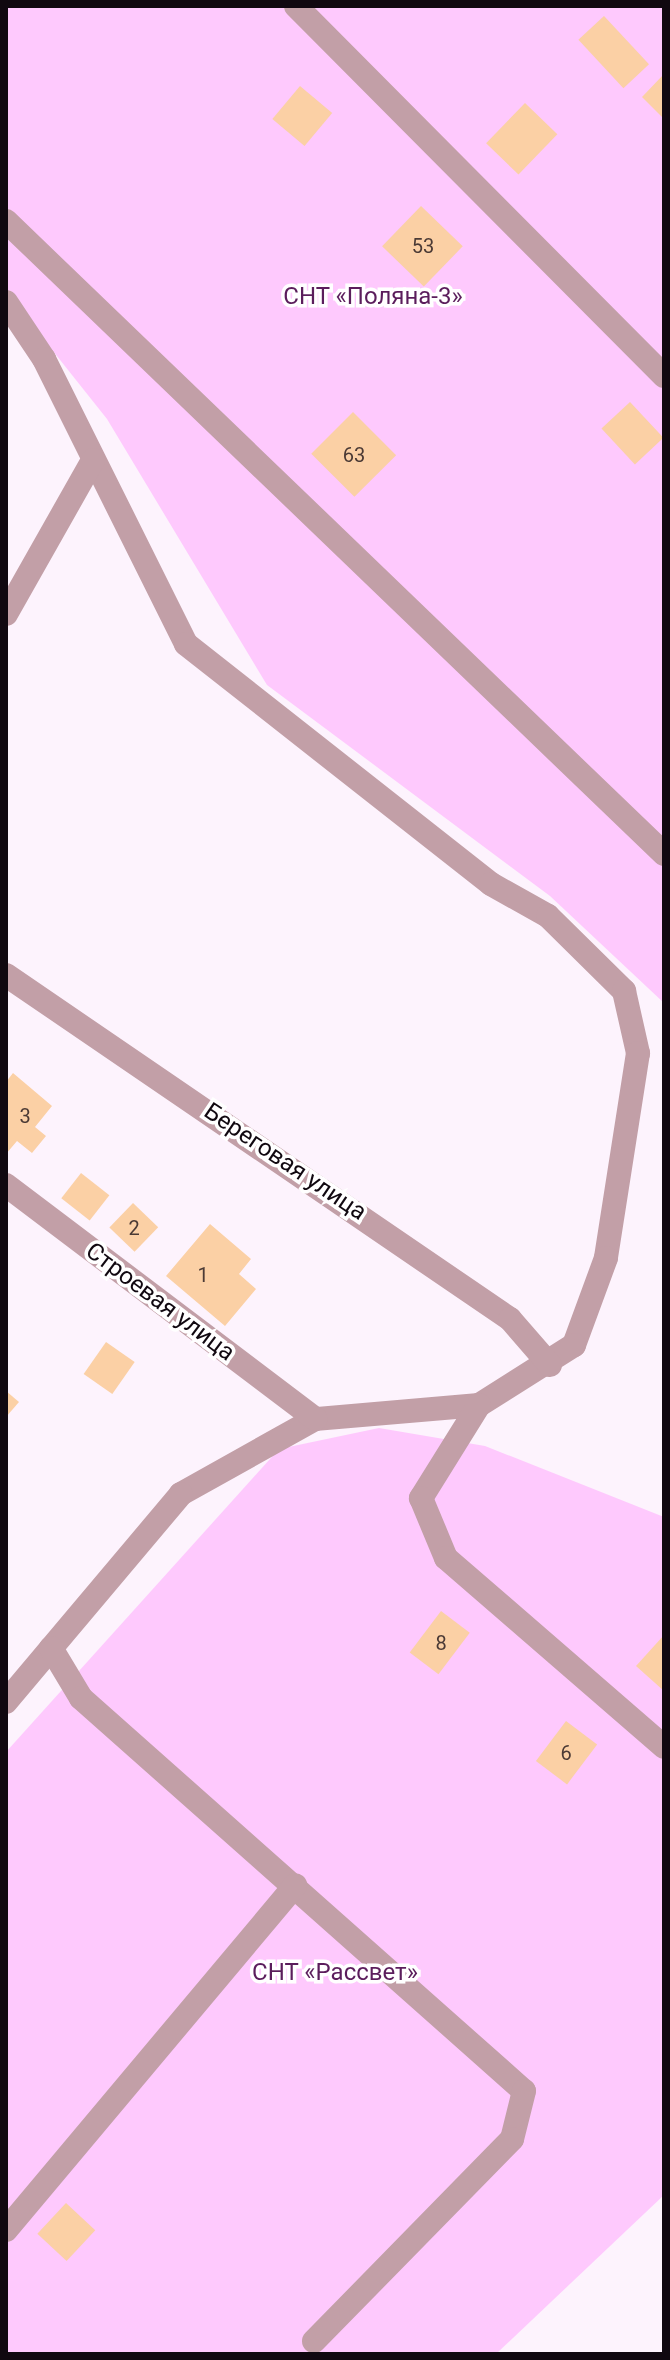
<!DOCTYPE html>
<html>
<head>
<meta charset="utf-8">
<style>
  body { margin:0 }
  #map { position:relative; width:670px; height:2360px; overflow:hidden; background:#fdf3fd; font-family:Roboto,sans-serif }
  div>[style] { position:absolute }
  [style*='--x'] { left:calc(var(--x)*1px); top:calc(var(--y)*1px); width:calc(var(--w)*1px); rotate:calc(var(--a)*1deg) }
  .green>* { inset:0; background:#fec9fd }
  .building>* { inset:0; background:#fbd0a5; transform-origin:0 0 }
  .minor>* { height:24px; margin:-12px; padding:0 12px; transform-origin:12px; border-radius:12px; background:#c29fa7 }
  span { translate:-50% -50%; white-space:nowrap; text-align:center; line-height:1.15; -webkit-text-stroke:7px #fff; paint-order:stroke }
  .number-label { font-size:20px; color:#4b3a35 }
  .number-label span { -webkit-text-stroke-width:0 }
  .park-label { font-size:24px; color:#5b1d5c }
  .street-label { font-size:24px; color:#100810 }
  .frame { position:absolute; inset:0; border:8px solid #100810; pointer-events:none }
</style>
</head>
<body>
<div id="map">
  <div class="green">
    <i style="clip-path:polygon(6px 6px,664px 6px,664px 1003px,550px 896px,267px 685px,107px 419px,6px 292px)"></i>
    <i style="clip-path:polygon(379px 1428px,485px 1446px,664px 1517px,664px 2195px,496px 2354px,6px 2354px,6px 1752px,279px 1449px)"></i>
  </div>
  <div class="building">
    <i style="left:604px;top:16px;width:66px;height:35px;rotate:47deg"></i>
    <i style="clip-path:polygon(664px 74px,664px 119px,642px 97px)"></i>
    <i style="left:300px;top:86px;width:42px;height:43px;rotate:40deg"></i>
    <i style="left:525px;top:103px;width:45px;height:56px;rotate:44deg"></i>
    <i style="left:421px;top:206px;width:58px;height:56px;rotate:44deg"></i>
    <i style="left:630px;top:402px;width:49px;height:39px;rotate:47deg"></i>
    <i style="left:353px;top:412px;width:61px;height:59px;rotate:45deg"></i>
    <i style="clip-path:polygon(13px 1073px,52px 1106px,35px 1127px,46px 1136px,32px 1153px,17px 1141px,6px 1154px,6px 1082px)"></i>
    <i style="left:81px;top:1173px;width:36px;height:32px;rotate:38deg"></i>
    <i style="left:133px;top:1203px;width:35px;height:34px;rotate:44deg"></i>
    <i style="clip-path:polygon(210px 1224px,251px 1259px,239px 1274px,256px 1289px,225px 1326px,166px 1276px)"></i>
    <i style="left:106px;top:1342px;width:35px;height:39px;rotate:35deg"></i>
    <i style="clip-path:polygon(6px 1391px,19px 1402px,6px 1417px)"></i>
    <i style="left:441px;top:1611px;width:36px;height:52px;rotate:37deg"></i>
    <i style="clip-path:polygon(664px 1635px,664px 1691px,636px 1666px)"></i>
    <i style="left:566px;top:1721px;width:39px;height:50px;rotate:37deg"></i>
    <i style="left:66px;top:2203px;width:40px;height:42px;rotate:43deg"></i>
  </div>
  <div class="minor">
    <i style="--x:296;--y:6;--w:522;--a:45.16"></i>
    <i style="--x:6;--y:221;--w:913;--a:43.89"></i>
    <i style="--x:6;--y:302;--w:69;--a:56.3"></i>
    <i style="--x:44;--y:359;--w:318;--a:63.5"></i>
    <i style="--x:186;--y:644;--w:388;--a:38.2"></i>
    <i style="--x:491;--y:884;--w:65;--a:29.3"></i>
    <i style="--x:548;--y:916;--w:107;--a:44.6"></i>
    <i style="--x:624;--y:991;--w:64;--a:77.3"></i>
    <i style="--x:638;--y:1053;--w:207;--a:98.9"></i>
    <i style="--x:606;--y:1258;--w:93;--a:110.2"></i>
    <i style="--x:574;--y:1345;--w:112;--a:147.7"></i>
    <i style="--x:479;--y:1405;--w:165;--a:175.1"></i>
    <i style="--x:315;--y:1419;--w:154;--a:150.8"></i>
    <i style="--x:181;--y:1494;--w:272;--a:130.1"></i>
    <i style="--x:6;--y:614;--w:177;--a:-60.5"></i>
    <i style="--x:6;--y:975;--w:610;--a:34.32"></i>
    <i style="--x:510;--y:1319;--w:61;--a:49"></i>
    <i style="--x:6;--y:1185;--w:388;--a:37.1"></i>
    <i style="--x:479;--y:1405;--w:110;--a:121.9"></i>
    <i style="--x:421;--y:1498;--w:65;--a:67.4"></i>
    <i style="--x:446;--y:1558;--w:289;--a:40.9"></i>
    <i style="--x:51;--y:1648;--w:58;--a:59"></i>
    <i style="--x:81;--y:1698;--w:592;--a:41.58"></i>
    <i style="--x:524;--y:2091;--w:49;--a:104"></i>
    <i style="--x:512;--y:2139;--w:283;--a:134.4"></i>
    <i style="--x:6;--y:2230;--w:450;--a:-50"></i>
  </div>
  <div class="number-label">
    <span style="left:423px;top:246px">53</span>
    <span style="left:354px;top:455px">63</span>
    <span style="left:25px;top:1116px">3</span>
    <span style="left:134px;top:1228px">2</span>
    <span style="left:203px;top:1275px">1</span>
    <span style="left:441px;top:1643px">8</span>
    <span style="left:566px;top:1753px">6</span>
  </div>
  <div class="park-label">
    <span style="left:373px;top:297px">СНТ «Поляна-3»</span>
    <span style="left:335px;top:1973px">СНТ «Рассвет»</span>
  </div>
  <div class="street-label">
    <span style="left:285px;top:1162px;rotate:34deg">Береговая улица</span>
    <span style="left:160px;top:1302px;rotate:37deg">Строевая улица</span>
  </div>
  <div class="frame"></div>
</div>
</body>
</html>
